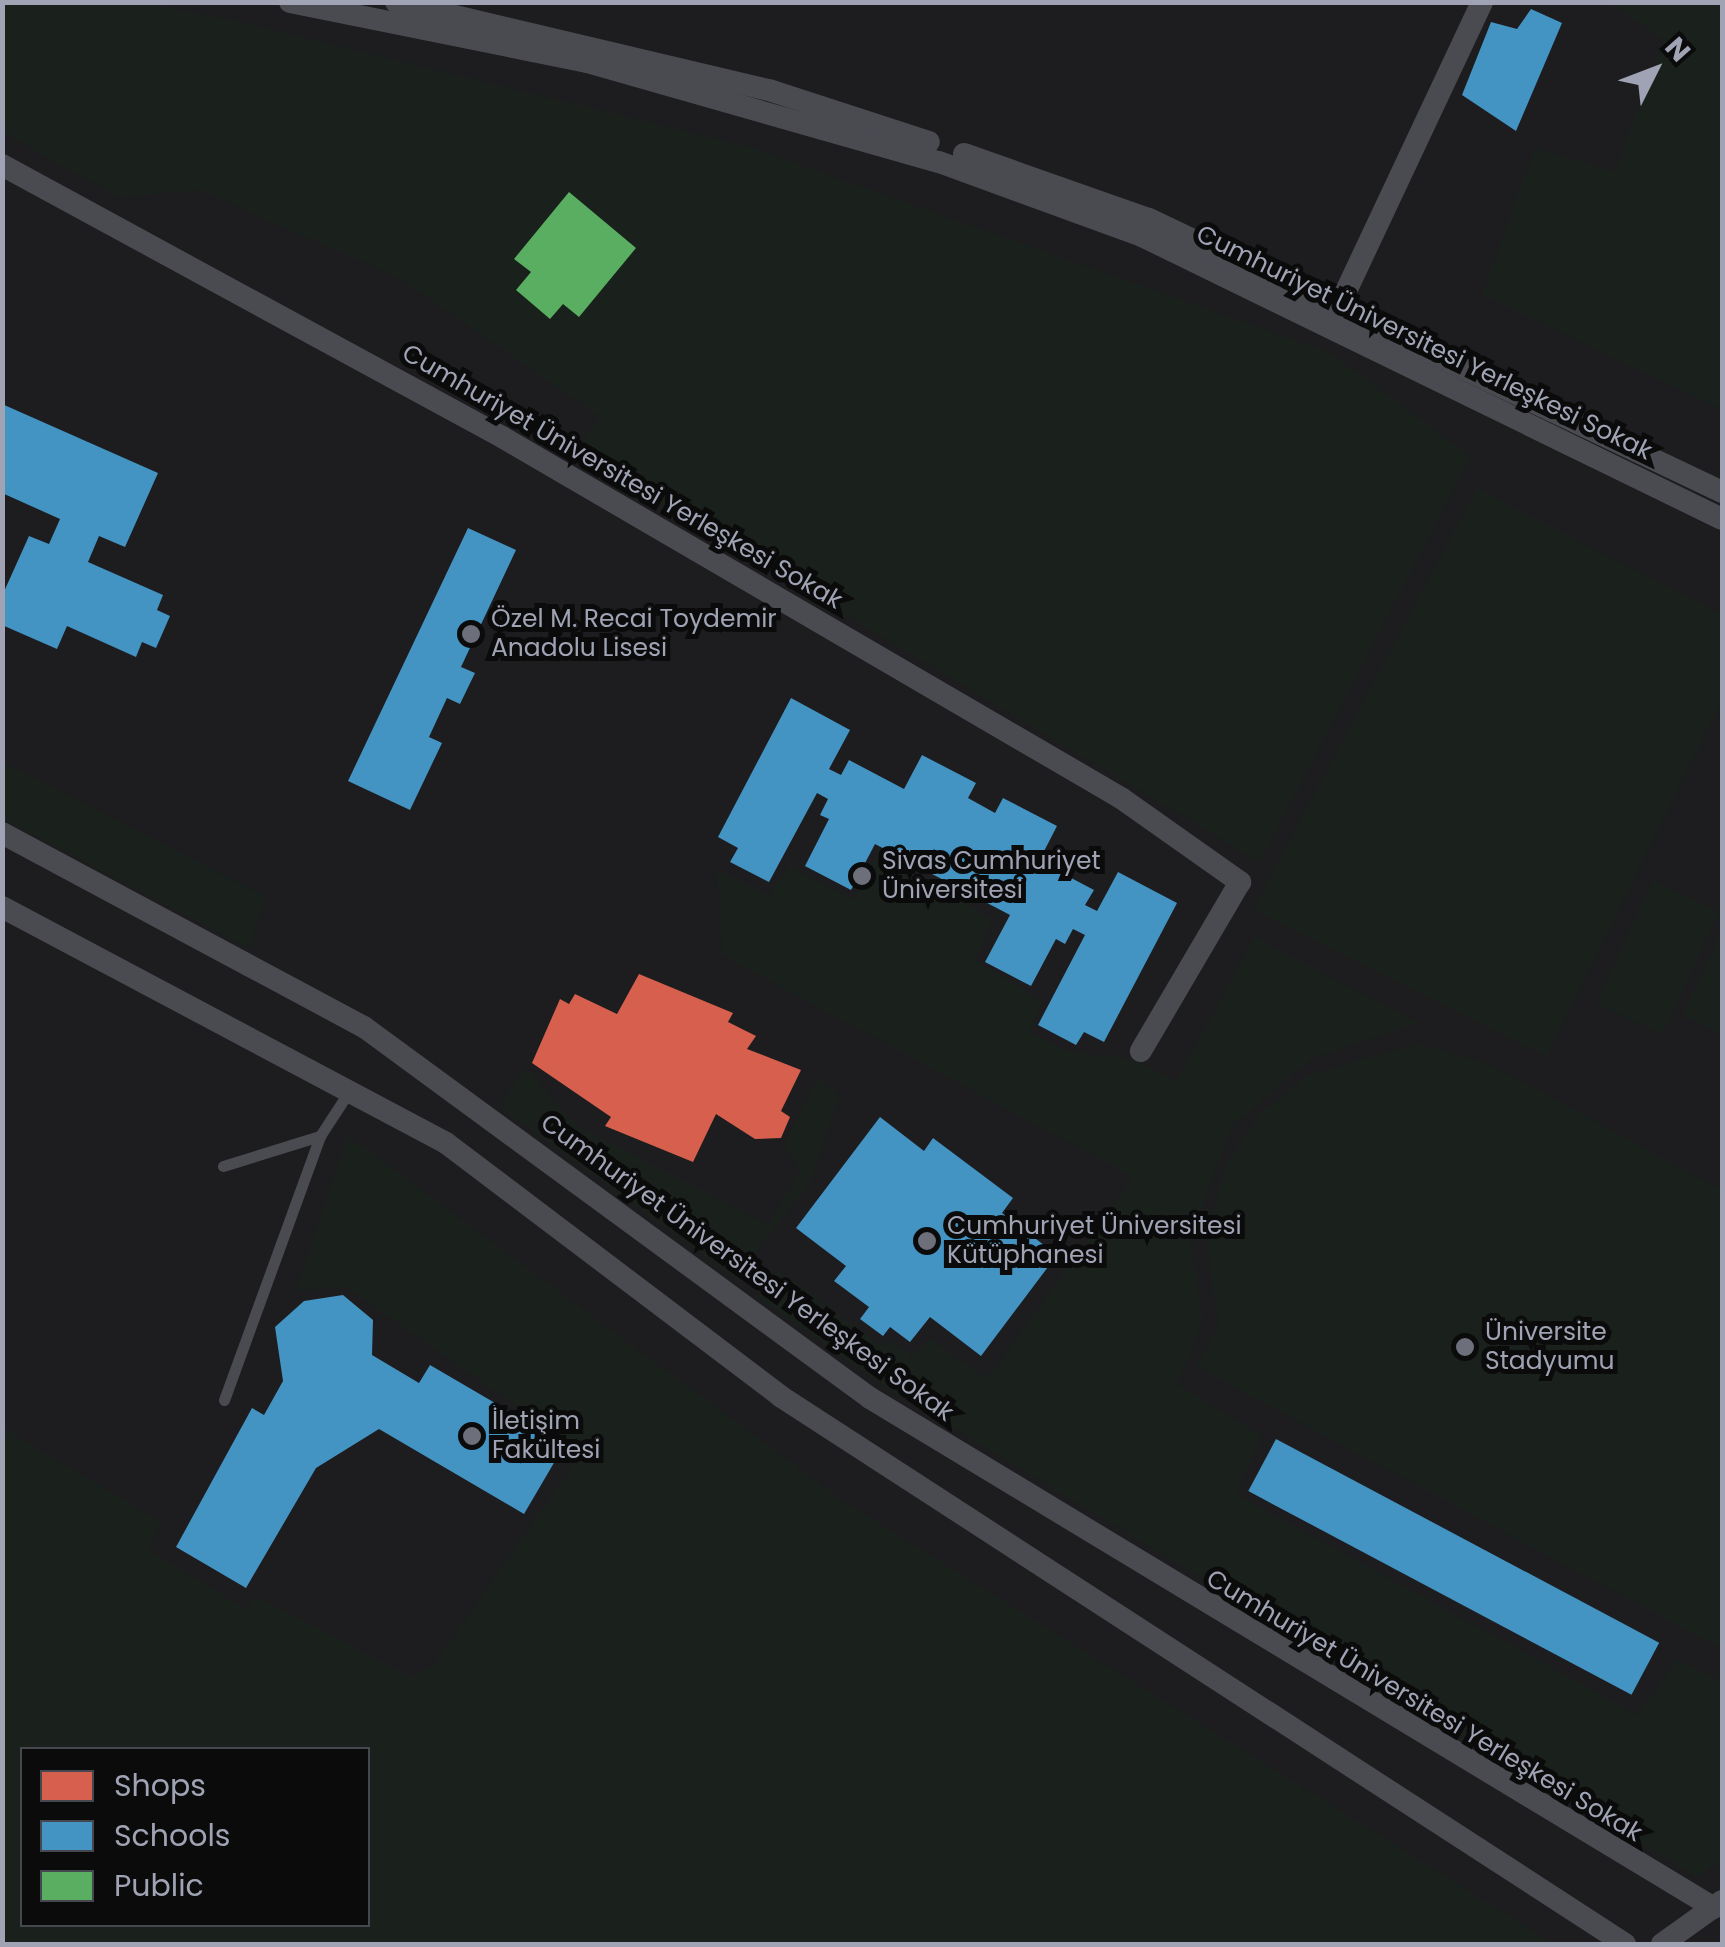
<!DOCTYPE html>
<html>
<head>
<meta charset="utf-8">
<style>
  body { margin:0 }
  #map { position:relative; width:1725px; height:1947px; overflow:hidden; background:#101011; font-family:Poppins,sans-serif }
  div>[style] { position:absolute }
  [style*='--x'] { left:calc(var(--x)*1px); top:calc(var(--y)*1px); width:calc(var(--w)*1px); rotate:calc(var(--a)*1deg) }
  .built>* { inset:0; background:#1d1d1f }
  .green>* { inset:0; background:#1a211c; transform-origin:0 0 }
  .shops>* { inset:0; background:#d6604d }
  .schools>* { inset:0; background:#4393c3; transform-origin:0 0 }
  .public>* { inset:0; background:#5aae61 }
  .service>* { height:11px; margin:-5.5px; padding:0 5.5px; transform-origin:5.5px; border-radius:5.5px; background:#4a4a51 }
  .minor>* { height:22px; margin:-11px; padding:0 11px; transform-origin:11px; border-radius:11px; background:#4a4a51 }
  .dots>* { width:28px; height:28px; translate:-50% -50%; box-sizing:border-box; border:5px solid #0b0b0c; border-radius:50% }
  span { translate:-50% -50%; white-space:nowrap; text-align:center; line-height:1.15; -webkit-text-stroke:10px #0b0b0c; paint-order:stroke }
  .street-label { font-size:25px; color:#9fa3b4 }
  .poi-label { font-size:25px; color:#9fa3b4 }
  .left { translate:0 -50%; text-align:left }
  .frame { position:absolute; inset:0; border:5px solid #9fa3b4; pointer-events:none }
  .legend { position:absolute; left:20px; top:1747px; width:350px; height:180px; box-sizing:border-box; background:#0b0b0c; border:2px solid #46484f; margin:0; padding:12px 18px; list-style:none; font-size:30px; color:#9fa3b4 }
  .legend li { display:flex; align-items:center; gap:20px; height:50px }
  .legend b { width:50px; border:2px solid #46484f }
  .north { position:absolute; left:1605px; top:20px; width:100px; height:100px; -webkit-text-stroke:8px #0b0b0c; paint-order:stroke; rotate:48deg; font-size:28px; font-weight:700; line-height:40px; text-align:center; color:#9fa3b4 }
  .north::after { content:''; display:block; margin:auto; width:35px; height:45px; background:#9fa3b4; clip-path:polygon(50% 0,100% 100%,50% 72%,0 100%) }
</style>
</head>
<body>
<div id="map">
  <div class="built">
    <i style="clip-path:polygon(evenodd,3px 3px,1722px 3px,1722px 1944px,3px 1944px,3px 3px,22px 1750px,368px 1750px,368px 1924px,22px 1924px,22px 1750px)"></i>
  </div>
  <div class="green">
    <i style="clip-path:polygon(3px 3px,139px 3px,243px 22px,752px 148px,1331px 353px,1470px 457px,1260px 862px,576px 454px,599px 416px,401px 279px,200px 190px,118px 197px,3px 132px)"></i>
    <i style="clip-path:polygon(1609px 3px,1722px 3px,1722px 409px,1482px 295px,1535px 148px,1615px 172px,1664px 39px)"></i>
    <i style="clip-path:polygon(1477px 488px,1722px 615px,1722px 700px,1546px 1057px,1253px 909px)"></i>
    <i style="clip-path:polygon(2px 762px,265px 896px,250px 949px,3px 819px)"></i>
    <i style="clip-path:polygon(878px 854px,992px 919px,975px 961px,1043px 1001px,1029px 1032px,1069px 1052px,1133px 1059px,1176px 1081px,1255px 937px,1418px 1023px,1311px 1059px,1233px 1125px,1190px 1237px,1203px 1322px,1177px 1384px,1262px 1436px,1235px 1494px,1638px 1715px,1677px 1659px,1722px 1681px,1722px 1858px,1697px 1877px,889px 1389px,758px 1298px,777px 1269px,881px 1346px,890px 1340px,912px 1357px,930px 1339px,987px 1379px,1133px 1177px,722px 955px,717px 870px,770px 895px,789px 866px,854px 900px)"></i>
    <i style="left:1653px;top:881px;width:73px;height:135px;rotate:25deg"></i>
    <i style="clip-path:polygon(1722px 931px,1722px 1034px,1683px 1015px)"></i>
    <i style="clip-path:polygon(1419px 1044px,1491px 1065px,1722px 1190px,1722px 1649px,1197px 1367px,1218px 1326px,1207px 1237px,1225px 1166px,1261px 1113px,1310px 1074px)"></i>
    <i style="clip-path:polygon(525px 1067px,576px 1125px,768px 1224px,800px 1171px,784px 1144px,817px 1078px,839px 1095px,811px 1181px,736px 1278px,500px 1107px)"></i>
    <i style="clip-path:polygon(evenodd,348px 1136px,843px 1501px,1554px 1944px,3px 1944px,3px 1428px,161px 1522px,147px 1549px,247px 1610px,255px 1596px,412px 1677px,434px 1665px,582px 1452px,347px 1287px,296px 1291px,348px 1136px,22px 1750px,368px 1750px,368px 1924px,22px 1924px,22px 1750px)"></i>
  </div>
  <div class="shops">
    <i style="clip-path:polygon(639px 974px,733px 1013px,728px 1022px,756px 1036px,747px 1049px,801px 1070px,781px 1111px,790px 1117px,781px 1138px,755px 1139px,716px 1114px,693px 1162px,605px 1126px,611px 1117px,532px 1063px,560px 999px,569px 1004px,575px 994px,617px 1014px)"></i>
  </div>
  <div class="schools">
    <i style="clip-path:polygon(1531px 9px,1562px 23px,1516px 131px,1462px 95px,1491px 22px,1517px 29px)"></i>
    <i style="clip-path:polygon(2px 404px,158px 473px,125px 547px,99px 536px,88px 562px,163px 595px,157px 610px,170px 616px,156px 648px,142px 642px,136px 657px,67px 626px,57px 649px,2px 625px,2px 596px,29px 536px,49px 544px,60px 519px,2px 493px)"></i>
    <i style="clip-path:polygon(468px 528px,516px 550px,461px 667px,475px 673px,460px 704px,447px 698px,429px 737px,442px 743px,410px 810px,348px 781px)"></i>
    <i style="clip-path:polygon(791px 698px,850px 730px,829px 769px,841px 775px,849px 760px,904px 789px,922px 755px,976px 783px,968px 798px,995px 813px,1003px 798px,1057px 826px,1039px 861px,1094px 890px,1085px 905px,1097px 911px,1118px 872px,1177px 903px,1104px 1042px,1084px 1032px,1076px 1045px,1038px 1025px,1085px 935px,1073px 929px,1065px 944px,1056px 939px,1031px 986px,985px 962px,1010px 915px,875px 844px,851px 890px,805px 866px,829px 819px,820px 815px,828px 799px,817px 793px,769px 882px,730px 862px,738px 848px,718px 837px)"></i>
    <i style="clip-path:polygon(880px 1117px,924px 1151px,933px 1138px,1013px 1198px,1002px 1213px,1057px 1255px,981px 1356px,930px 1317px,910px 1342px,890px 1327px,883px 1336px,860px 1319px,869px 1307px,834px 1281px,846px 1266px,796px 1228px)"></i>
    <i style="clip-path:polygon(343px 1295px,373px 1320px,372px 1355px,419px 1383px,430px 1365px,565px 1444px,524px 1514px,379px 1429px,316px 1468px,246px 1588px,176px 1547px,252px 1408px,264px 1415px,283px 1381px,275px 1327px,304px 1301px)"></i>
    <i style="left:1276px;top:1439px;width:434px;height:59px;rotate:28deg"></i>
  </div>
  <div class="public">
    <i style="clip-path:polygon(569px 192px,636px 248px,579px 317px,563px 304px,550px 319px,516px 290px,531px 272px,514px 259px)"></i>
  </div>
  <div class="service">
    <i style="--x:223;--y:1166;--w:102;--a:-17.2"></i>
    <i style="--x:320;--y:1136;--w:51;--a:-56.9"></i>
    <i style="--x:224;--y:1400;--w:281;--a:-70"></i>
  </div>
  <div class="minor">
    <i style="--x:290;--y:2;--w:303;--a:11.4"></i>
    <i style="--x:587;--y:62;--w:366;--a:15.9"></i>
    <i style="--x:939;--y:162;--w:216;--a:20"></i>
    <i style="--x:1142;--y:236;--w:645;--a:26.01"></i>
    <i style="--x:396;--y:2;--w:383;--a:13.3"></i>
    <i style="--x:769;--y:90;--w:168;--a:18"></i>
    <i style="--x:964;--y:154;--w:196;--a:19.4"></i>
    <i style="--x:1149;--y:219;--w:635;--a:25.47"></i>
    <i style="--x:2;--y:165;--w:569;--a:28.55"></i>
    <i style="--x:502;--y:437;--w:717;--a:30.25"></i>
    <i style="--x:1121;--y:798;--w:146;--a:35.2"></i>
    <i style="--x:1240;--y:882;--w:196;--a:120.4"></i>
    <i style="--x:1340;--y:304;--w:334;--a:-64.8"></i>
    <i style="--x:2;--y:833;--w:411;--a:28.2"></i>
    <i style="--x:364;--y:1027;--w:627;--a:36.25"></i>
    <i style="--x:870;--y:1398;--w:986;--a:31.14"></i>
    <i style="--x:2;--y:907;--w:503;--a:27.99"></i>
    <i style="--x:446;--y:1143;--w:419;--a:37.1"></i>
    <i style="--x:780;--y:1396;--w:1007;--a:32.96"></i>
    <i style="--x:1662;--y:1944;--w:74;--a:-35.6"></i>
  </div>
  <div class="dots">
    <i style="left:471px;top:634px;background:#6d707b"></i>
    <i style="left:862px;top:876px;background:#6d707b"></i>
    <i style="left:927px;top:1241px;background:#6d707b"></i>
    <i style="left:1465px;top:1347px;background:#6d707b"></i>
    <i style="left:472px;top:1436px;background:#6d707b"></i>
  </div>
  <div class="street-label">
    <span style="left:1424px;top:343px;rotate:26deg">Cumhuriyet Üniversitesi Yerleşkesi Sokak</span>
    <span style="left:622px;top:477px;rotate:30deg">Cumhuriyet Üniversitesi Yerleşkesi Sokak</span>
    <span style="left:747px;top:1268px;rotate:36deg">Cumhuriyet Üniversitesi Yerleşkesi Sokak</span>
    <span style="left:1424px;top:1706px;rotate:31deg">Cumhuriyet Üniversitesi Yerleşkesi Sokak</span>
  </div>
  <div class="poi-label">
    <span class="left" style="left:491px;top:634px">Özel M. Recai Toydemir<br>Anadolu Lisesi</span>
    <span class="left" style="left:882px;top:876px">Sivas Cumhuriyet<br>Üniversitesi</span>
    <span class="left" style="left:947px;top:1241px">Cumhuriyet Üniversitesi<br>Kütüphanesi</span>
    <span class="left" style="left:1485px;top:1347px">Üniversite<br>Stadyumu</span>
    <span class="left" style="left:492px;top:1436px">İletişim<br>Fakültesi</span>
  </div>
  <div class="frame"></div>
  <ul class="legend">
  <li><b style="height:28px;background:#d6604d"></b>Shops</li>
  <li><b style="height:28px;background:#4393c3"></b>Schools</li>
  <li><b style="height:28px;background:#5aae61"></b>Public</li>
  </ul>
  <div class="north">N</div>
</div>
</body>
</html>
